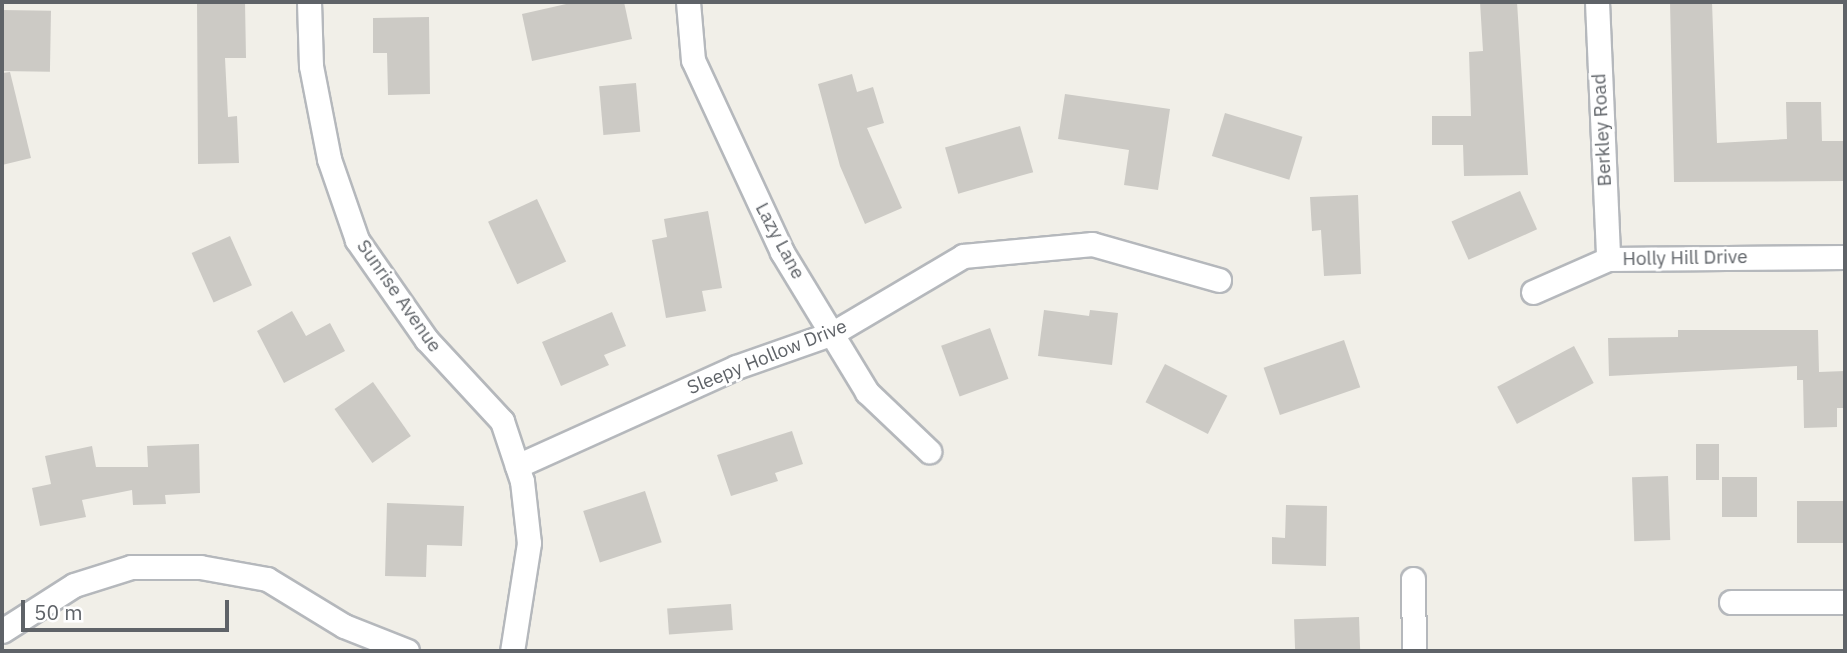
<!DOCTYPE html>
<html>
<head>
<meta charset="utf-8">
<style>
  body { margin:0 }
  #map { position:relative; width:1847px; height:653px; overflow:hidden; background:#f1efe8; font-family:"IBM Plex Sans",sans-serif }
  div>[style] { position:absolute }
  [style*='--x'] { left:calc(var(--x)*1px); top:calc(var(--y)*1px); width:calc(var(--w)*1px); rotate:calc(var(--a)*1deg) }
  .building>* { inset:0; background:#cccac5; transform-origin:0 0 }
  .roads { filter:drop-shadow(2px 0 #b5b8bc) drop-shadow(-2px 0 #b5b8bc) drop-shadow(0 2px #b5b8bc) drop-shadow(0 -2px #b5b8bc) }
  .street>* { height:23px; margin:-11.5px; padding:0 11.5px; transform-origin:11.5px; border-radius:11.5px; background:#fff }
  span { translate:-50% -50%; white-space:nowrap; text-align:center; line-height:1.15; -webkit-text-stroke:5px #fff; paint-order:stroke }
  .street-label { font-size:19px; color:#5f6368 }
  .frame { position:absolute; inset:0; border:4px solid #5f6368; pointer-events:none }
  .scale { position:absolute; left:21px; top:600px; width:208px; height:32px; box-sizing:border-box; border:4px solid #5f6368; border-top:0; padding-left:9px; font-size:21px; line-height:24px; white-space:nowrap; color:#5f6368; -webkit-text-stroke:5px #fff; paint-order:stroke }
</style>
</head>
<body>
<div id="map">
  <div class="building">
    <i style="clip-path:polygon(197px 2px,245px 2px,246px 58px,225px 58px,228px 117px,237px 116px,239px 163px,198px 164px)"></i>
    <i style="clip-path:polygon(575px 2px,624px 2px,632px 39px,532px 61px,522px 14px)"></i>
    <i style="clip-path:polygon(1480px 2px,1517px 2px,1528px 175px,1464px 176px,1463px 145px,1432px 145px,1432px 116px,1471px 116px,1469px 52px,1483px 51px)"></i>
    <i style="clip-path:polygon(1670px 2px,1712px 2px,1717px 143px,1787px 139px,1786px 102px,1821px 102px,1822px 141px,1845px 141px,1845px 181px,1674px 182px)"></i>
    <i style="left:2px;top:10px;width:49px;height:61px;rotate:1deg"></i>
    <i style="clip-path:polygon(429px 17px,430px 94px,388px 95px,387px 53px,373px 53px,373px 18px)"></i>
    <i style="clip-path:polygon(10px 72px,31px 158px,2px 165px,2px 73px)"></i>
    <i style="clip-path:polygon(852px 74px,857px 92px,873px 87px,884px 123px,867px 128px,902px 208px,865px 224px,840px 166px,818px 84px)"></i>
    <i style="left:636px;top:83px;width:49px;height:37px;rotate:85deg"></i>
    <i style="clip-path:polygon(1065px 94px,1170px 109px,1158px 190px,1124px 185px,1129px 150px,1058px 139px)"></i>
    <i style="left:1225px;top:113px;width:81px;height:45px;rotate:17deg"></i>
    <i style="left:1020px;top:126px;width:48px;height:78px;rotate:74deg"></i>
    <i style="left:1520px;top:191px;width:42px;height:75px;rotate:66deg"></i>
    <i style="clip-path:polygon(1358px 195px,1361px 274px,1324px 276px,1321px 230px,1312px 231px,1310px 197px)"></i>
    <i style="left:537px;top:199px;width:69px;height:54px;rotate:65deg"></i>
    <i style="clip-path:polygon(708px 211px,722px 288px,702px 291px,706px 311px,666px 318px,652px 240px,667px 237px,664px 219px)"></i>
    <i style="left:230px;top:236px;width:54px;height:42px;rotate:66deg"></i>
    <i style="clip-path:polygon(1044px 310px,1089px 316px,1090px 310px,1118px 313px,1112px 365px,1038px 356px)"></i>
    <i style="clip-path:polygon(292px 311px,306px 336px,330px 323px,345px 351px,284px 383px,257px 331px)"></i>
    <i style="clip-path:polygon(612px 312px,626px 346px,604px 355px,609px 365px,561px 386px,542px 342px)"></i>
    <i style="left:990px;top:328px;width:54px;height:52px;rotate:70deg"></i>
    <i style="clip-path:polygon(1678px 330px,1818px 330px,1819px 372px,1845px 371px,1845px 408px,1837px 408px,1837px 427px,1804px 428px,1803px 380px,1797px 380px,1797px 366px,1609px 376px,1608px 338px,1678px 337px)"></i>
    <i style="left:1344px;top:340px;width:50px;height:85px;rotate:71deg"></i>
    <i style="left:1574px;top:346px;width:42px;height:87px;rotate:62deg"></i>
    <i style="left:1165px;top:364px;width:70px;height:43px;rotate:27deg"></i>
    <i style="left:373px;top:382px;width:66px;height:47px;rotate:55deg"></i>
    <i style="clip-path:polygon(792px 431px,803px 464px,775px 473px,778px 481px,731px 496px,717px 455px)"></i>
    <i style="clip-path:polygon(199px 444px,200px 493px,165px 495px,166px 504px,133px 505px,132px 490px,82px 500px,86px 517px,40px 526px,32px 488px,51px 484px,45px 456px,92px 446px,96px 467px,148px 467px,147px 446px)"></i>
    <i style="left:1696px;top:444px;width:23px;height:36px"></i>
    <i style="left:1668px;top:476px;width:64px;height:36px;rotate:88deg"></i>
    <i style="left:1722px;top:477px;width:35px;height:40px"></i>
    <i style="left:645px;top:491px;width:54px;height:65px;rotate:72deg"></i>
    <i style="left:1845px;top:501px;width:42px;height:48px;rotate:90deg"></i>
    <i style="clip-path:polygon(387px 503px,464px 506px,462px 546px,427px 545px,426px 577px,385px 576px)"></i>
    <i style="clip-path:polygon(1286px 505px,1327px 506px,1326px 566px,1272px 564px,1272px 537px,1285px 538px)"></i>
    <i style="left:731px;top:604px;width:26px;height:64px;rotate:86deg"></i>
    <i style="left:1359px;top:617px;width:34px;height:65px;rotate:88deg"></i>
  </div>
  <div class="roads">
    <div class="street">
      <i style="--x:309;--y:2;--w:64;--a:88.2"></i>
      <i style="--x:311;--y:66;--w:95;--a:79"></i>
      <i style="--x:329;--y:159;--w:86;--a:70.9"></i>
      <i style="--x:357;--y:240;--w:121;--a:55.1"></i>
      <i style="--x:426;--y:339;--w:112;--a:47.2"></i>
      <i style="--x:502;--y:421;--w:63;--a:71.6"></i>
      <i style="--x:522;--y:481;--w:62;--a:83.6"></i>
      <i style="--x:529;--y:543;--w:109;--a:98.9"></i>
      <i style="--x:688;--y:2;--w:58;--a:85.1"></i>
      <i style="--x:693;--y:60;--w:212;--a:65.1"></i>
      <i style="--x:782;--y:252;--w:164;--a:58.7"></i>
      <i style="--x:867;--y:392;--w:86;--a:43.6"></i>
      <i style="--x:1597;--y:2;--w:257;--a:87.5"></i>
      <i style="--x:1533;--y:292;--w:82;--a:-23.7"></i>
      <i style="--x:1608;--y:259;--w:237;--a:-0.5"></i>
      <i style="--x:517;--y:466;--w:240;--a:-24.3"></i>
      <i style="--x:736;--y:367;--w:103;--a:-19.3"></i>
      <i style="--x:833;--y:333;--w:151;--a:-30.6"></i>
      <i style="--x:963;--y:256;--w:130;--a:-5.3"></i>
      <i style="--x:1092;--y:244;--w:132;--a:15.8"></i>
      <i style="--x:1413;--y:579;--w:72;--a:89.2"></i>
      <i style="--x:1731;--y:602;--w:114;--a:0"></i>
      <i style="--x:2;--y:631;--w:85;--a:-32.6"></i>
      <i style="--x:74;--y:585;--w:60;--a:-17.5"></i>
      <i style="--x:131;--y:567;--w:69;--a:0"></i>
      <i style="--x:200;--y:567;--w:68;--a:10.2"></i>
      <i style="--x:267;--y:579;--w:90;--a:31.4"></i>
      <i style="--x:344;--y:626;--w:68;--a:21.6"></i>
    </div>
  </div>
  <div class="street-label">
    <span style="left:1602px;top:130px;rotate:-93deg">Berkley Road</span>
    <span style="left:780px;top:241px;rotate:62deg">Lazy Lane</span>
    <span style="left:1685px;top:258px;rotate:-1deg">Holly Hill Drive</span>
    <span style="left:399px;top:296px;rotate:55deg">Sunrise Avenue</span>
    <span style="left:767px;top:357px;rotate:-22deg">Sleepy Hollow Drive</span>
  </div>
  <div class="frame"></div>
  <div class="scale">50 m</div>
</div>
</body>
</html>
